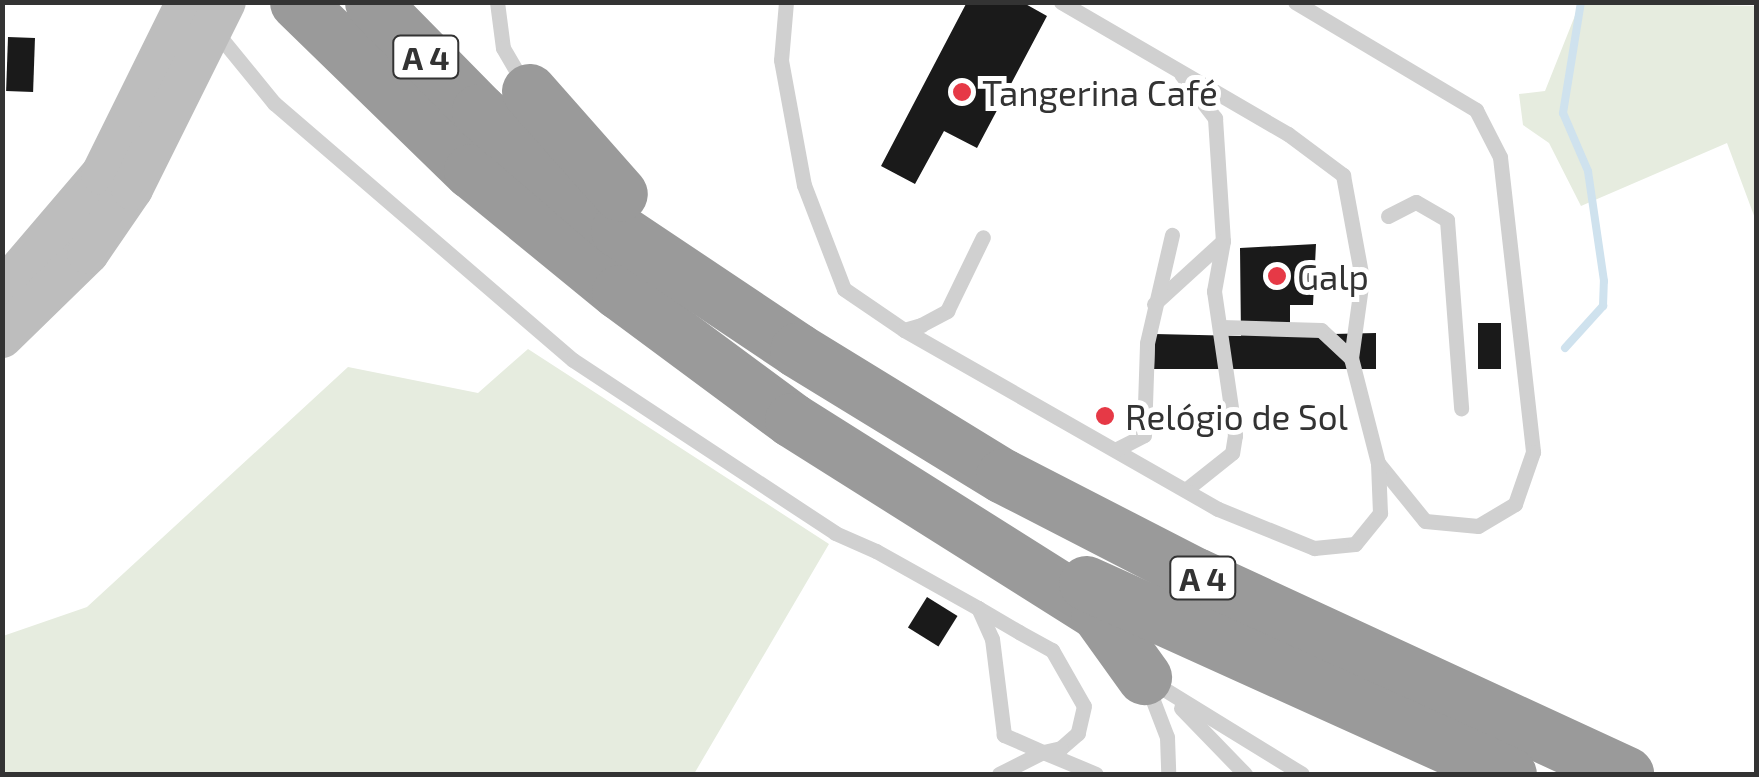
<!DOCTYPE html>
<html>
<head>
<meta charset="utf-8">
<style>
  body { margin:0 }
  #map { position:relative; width:1759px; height:777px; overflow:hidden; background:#fff; font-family:"Exo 2",sans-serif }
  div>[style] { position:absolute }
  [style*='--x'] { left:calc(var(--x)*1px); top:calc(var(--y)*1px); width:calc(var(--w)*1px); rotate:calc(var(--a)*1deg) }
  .green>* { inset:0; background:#e6ecdf }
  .stream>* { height:8px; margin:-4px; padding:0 4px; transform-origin:4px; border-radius:4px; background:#cfe2ee }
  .building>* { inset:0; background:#1a1a1a; transform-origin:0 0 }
  .lane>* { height:15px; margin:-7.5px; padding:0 7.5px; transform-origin:7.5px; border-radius:7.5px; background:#d0d0d0 }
  .secondary>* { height:42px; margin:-21px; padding:0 21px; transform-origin:21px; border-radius:21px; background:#bdbdbd }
  .highway>* { height:55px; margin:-27.5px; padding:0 27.5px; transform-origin:27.5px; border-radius:27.5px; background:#9a9a9a }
  .secondary-bridge>* { height:42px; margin:-21px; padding:0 21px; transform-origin:21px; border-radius:21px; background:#bdbdbd }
  .dots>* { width:28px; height:28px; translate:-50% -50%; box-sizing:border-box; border:5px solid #fff; border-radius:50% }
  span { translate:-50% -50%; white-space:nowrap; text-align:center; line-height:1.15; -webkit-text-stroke:10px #fff; paint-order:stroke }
  .shield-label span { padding:2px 8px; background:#fff; border:2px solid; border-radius:8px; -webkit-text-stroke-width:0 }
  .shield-label { font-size:32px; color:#333; font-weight:700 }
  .poi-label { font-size:35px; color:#333 }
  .left { translate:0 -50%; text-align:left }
  .frame { position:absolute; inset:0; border:5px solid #333; pointer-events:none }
</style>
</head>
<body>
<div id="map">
  <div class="green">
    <i style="clip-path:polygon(1580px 3px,1756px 6px,1756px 221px,1727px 143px,1581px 206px,1549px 143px,1523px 125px,1519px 94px,1545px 91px)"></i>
    <i style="clip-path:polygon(528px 349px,829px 544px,694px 774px,3px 774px,3px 636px,87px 607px,348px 367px,478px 393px)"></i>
  </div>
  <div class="stream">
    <i style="--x:1565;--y:348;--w:57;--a:-47.9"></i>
    <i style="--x:1603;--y:306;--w:25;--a:-88"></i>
    <i style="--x:1604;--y:281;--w:111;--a:-98.3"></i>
    <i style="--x:1588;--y:171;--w:63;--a:-113.3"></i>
    <i style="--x:1563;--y:113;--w:112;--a:-80.8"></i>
  </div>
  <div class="building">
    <i style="clip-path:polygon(967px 2px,1022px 2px,1047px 16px,977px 148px,944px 131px,915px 184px,881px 166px)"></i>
    <i style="left:8px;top:37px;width:27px;height:54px;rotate:2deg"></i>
    <i style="clip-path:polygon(1316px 244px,1313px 305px,1290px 305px,1290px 335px,1376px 333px,1376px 369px,1154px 369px,1155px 334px,1241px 336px,1240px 248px)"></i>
    <i style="left:1478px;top:323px;width:23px;height:46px"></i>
    <i style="left:927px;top:597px;width:36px;height:36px;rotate:32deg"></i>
  </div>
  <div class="lane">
    <i style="--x:497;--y:2;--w:46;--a:82.6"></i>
    <i style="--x:503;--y:48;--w:42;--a:59.7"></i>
    <i style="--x:786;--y:2;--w:58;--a:94.9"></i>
    <i style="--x:781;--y:60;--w:127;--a:79.6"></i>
    <i style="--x:804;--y:185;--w:111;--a:69"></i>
    <i style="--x:844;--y:289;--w:73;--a:34.3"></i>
    <i style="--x:904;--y:330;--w:18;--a:-16"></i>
    <i style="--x:921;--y:325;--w:30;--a:-28"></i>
    <i style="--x:947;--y:311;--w:82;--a:-64.1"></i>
    <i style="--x:1061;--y:2;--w:263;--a:30.2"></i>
    <i style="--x:1288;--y:134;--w:69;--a:36.7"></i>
    <i style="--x:1343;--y:175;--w:106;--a:79.6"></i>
    <i style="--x:1362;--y:279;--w:80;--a:97.9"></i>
    <i style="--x:1295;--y:2;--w:211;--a:30.8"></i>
    <i style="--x:1476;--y:110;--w:53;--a:62.9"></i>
    <i style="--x:1500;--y:157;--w:297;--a:83.6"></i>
    <i style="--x:1533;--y:452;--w:55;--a:109.1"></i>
    <i style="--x:1515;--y:504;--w:43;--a:149.3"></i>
    <i style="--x:1478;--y:526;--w:53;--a:-174.6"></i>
    <i style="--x:1425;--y:521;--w:75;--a:-129"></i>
    <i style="--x:216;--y:32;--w:92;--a:50.8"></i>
    <i style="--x:274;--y:103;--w:394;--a:40.7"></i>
    <i style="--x:573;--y:360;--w:314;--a:33.4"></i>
    <i style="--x:835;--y:533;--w:45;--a:23.7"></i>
    <i style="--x:876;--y:551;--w:117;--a:29.2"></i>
    <i style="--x:978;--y:608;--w:48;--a:30.3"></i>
    <i style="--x:1019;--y:632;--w:38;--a:29"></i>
    <i style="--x:1052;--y:650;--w:64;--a:60.3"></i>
    <i style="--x:1084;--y:706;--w:28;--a:103"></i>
    <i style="--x:1078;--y:733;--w:23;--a:139"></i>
    <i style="--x:1061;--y:748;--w:18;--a:167"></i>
    <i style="--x:1043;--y:752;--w:43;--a:-156.4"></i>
    <i style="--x:1004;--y:735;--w:97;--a:-97.1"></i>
    <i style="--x:992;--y:639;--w:34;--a:-114"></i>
    <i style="--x:1181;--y:74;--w:56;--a:52.3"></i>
    <i style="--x:1215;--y:118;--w:123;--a:86.3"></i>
    <i style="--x:1223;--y:241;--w:51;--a:100.2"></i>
    <i style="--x:1214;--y:291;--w:146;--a:81.7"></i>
    <i style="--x:1235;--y:435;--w:18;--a:99"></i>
    <i style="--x:1232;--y:453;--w:56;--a:141.5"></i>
    <i style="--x:1388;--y:216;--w:31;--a:-27"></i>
    <i style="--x:1416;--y:202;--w:36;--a:30"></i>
    <i style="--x:1447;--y:220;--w:189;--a:85.7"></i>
    <i style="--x:1154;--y:304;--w:93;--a:-42.4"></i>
    <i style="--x:904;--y:330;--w:361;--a:29.7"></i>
    <i style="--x:1218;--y:509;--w:104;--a:22.1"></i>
    <i style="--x:1314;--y:548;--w:41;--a:-5.6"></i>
    <i style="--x:1355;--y:544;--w:40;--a:-51"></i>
    <i style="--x:1380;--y:513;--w:50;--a:-92.3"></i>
    <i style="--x:1378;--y:463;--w:108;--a:-104.4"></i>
    <i style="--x:1351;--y:358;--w:41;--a:-137"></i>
    <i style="--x:1321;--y:330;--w:99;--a:-178.3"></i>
    <i style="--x:1117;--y:449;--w:30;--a:-27"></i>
    <i style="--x:1144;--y:435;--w:92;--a:-88.1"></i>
    <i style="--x:1147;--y:343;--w:111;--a:-77"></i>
    <i style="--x:1151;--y:681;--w:177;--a:31.6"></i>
    <i style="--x:1147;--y:685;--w:56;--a:69"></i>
    <i style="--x:1167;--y:737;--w:37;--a:88"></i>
    <i style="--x:1181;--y:708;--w:92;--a:45.9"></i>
    <i style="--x:999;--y:774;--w:49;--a:-26.6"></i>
    <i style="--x:1043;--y:752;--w:57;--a:22.5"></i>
  </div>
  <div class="secondary">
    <i style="--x:2;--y:291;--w:154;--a:-49.5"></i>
    <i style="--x:102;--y:174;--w:192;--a:-63.7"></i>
    <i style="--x:2;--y:337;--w:120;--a:-44.3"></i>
    <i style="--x:88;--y:253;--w:78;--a:-55.5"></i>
  </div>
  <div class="highway">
    <i style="--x:297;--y:2;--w:243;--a:44.2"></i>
    <i style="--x:471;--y:171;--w:191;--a:39.3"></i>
    <i style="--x:619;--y:292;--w:215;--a:36.5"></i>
    <i style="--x:792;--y:420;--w:362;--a:32.2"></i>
    <i style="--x:1098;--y:613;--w:79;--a:54.3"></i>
    <i style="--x:372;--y:2;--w:153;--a:45.5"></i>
    <i style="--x:479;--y:111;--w:183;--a:40.6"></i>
    <i style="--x:618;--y:230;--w:216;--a:33.8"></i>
    <i style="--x:797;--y:350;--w:241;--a:31.5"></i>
    <i style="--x:1003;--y:476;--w:217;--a:27.2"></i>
    <i style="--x:1196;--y:575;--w:474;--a:24.8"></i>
    <i style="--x:529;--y:91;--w:137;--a:48.5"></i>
    <i style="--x:1086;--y:583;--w:464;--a:24.3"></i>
  </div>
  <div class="secondary-bridge">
    <i style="--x:132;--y:189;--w:209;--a:-63.6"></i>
  </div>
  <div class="dots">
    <i style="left:962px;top:92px;background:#e63946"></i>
    <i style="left:1277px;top:276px;background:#e63946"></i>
    <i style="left:1105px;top:416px;background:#e63946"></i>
  </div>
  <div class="shield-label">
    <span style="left:426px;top:57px">A 4</span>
    <span style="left:1203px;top:578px">A 4</span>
  </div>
  <div class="poi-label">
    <span class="left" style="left:982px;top:92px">Tangerina Café</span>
    <span class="left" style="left:1297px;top:276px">Galp</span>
    <span class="left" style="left:1125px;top:416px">Relógio de Sol</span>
  </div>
  <div class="frame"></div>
</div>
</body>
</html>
